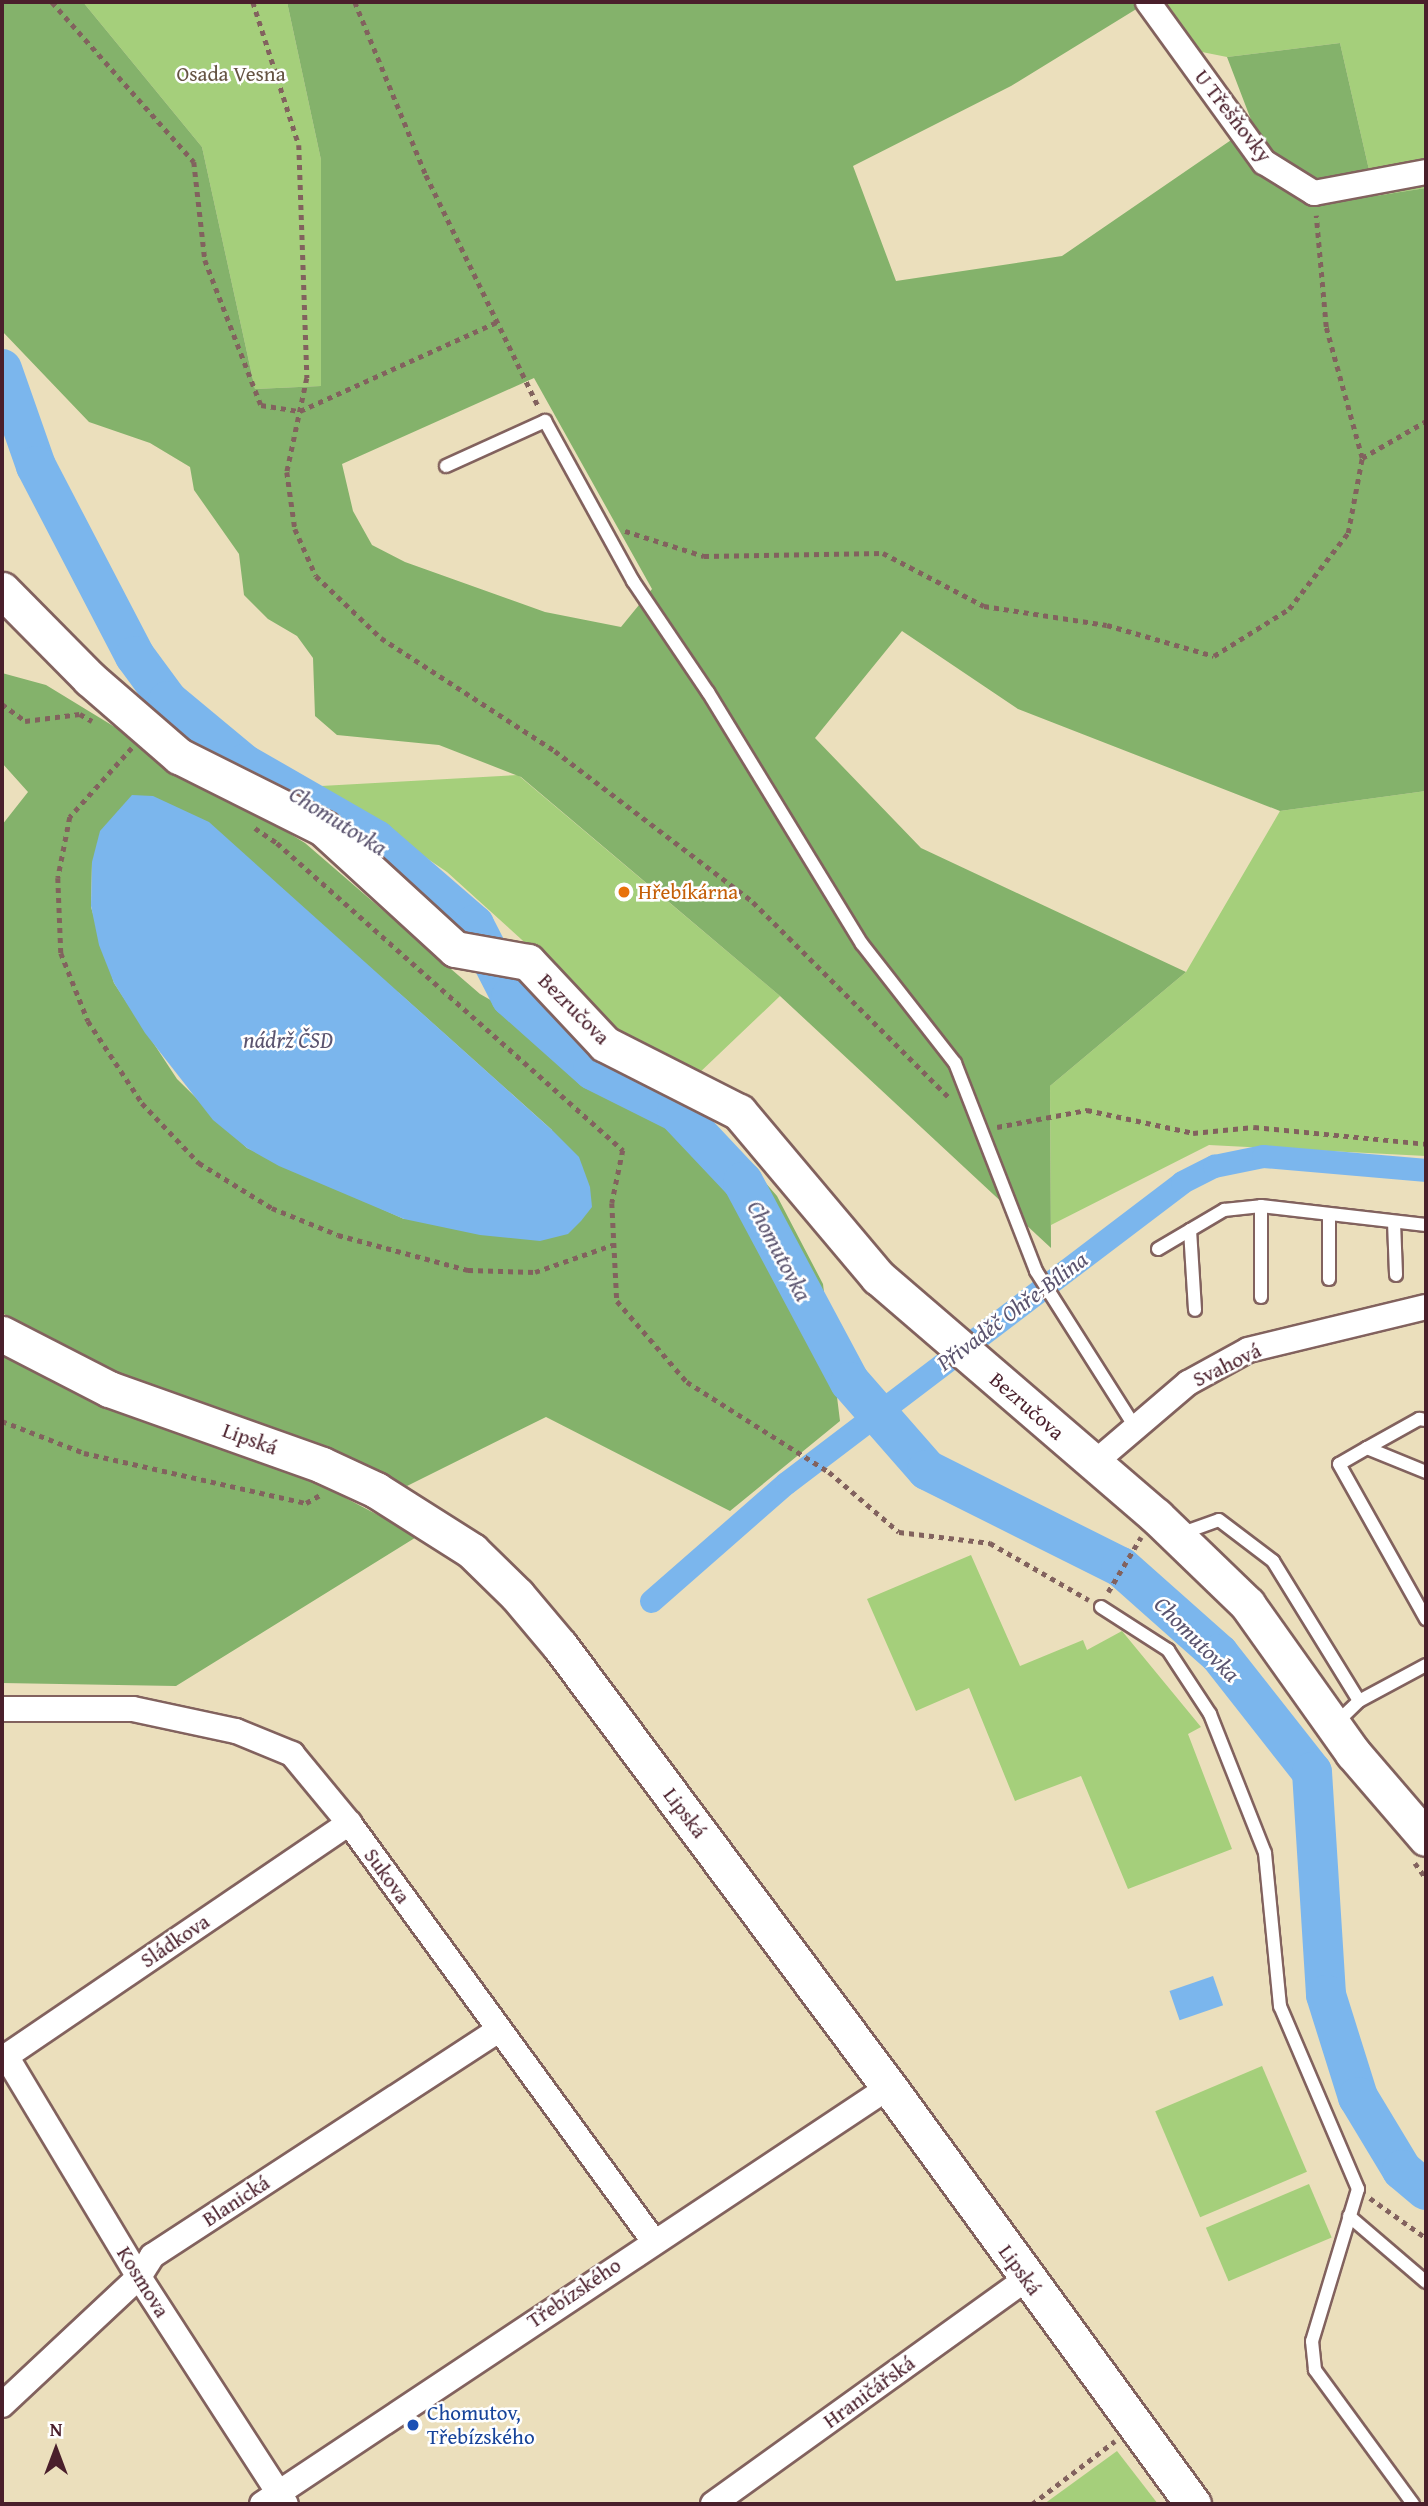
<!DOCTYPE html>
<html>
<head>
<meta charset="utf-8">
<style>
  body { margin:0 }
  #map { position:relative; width:1428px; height:2506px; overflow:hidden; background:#ebdfbc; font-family:"Gentium Book Plus",serif }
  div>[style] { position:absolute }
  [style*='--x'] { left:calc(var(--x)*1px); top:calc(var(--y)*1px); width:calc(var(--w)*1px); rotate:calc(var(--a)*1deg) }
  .green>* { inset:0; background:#a5cf7b; transform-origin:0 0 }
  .forest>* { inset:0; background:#84b26b }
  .water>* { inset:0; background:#7bb6ed; transform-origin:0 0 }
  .canal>* { height:23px; margin:-11.5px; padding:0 11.5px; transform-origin:11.5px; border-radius:11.5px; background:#7bb6ed }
  .river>* { height:40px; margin:-20px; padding:0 20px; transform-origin:20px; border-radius:20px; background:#7bb6ed }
  .path>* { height:4.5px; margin-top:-2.25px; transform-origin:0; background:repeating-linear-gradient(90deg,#82625e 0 5px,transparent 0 10px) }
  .roads { filter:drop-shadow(2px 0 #82625e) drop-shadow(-2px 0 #82625e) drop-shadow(0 2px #82625e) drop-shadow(0 -2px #82625e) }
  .lane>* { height:12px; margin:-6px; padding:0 6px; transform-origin:6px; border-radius:6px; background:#fff }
  .street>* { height:24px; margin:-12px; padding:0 12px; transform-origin:12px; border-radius:12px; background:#fff }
  .secondary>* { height:35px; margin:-17.5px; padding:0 17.5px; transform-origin:17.5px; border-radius:17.5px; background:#fff }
  .dots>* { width:19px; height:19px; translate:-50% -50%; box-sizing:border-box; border:4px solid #fff; border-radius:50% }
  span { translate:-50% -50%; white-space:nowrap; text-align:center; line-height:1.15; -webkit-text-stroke:5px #fff; paint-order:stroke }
  .park-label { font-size:21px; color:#655443 }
  .street-label { font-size:21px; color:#4a1f2b }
  .food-label { font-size:21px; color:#c56008 }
  .left { translate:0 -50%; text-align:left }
  .transit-label { font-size:21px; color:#164399 }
  .water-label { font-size:23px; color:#5b546f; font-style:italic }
  .frame { position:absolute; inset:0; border:4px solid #4a1f2b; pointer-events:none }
  .north { position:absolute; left:21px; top:2415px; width:70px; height:70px; -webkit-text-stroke:5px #fff; paint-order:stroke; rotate:0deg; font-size:19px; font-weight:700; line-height:28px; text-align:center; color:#4a1f2b }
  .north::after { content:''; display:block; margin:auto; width:24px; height:32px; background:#4a1f2b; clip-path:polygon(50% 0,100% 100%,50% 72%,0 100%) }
</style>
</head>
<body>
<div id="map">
  <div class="green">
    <i style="clip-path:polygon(83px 2px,287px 2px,321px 160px,321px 386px,255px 389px,202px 147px)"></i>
    <i style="clip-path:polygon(1159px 2px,1426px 2px,1426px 188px,1375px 196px,1340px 43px,1227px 57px,1187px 49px)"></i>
    <i style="clip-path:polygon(518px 775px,780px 996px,697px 1075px,611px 1037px,532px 949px,447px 872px,321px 786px)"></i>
    <i style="clip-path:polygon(1426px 791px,1426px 1156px,1209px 1145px,1051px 1225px,1050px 1086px,1186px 972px,1280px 811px)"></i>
    <i style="clip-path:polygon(971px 1555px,1020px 1666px,1083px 1640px,1087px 1650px,1122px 1631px,1201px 1727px,1188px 1734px,1232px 1849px,1128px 1889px,1081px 1776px,1015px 1801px,969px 1688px,916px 1711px,867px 1599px)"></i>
    <i style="left:1262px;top:2066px;width:115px;height:116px;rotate:67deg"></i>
    <i style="left:1309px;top:2184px;width:58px;height:112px;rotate:67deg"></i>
    <i style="clip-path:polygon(1117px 2451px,1158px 2504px,1044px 2504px)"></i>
  </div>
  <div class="forest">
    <i style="clip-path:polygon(evenodd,2px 2px,83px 2px,202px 147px,255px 389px,321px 386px,321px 160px,287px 2px,1140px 2px,1138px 8px,1011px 86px,853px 166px,896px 281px,1062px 256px,1253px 125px,1227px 57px,1340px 43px,1375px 196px,1426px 188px,1426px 791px,1280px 811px,1018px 709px,902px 631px,815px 738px,921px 848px,1186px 972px,1050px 1086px,1051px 1248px,780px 996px,521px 777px,439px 745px,337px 735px,315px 716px,313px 658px,297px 636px,268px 619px,244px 595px,239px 554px,194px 490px,190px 467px,150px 443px,89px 422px,2px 331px,2px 2px,534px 378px,652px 589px,621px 627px,545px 612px,405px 562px,372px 545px,353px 511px,342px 464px,534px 378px)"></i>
    <i style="clip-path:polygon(evenodd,2px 673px,46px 685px,305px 843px,480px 994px,718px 1128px,777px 1196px,823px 1284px,840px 1421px,730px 1511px,546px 1417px,407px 1486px,329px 1448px,116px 1372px,2px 1313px,2px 825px,28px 792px,2px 763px,2px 673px,92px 862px,399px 993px,552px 1130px,404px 1219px,247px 1148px,177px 1079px,114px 983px,91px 907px,92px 862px)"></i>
    <i style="clip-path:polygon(2px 1355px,102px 1406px,315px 1482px,418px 1536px,176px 1686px,2px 1683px)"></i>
  </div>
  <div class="water">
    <i style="clip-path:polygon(132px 795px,153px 796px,209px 822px,552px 1130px,579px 1157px,590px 1187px,592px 1207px,581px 1221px,568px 1234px,540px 1241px,480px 1235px,404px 1219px,279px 1166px,247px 1148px,213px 1120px,145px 1033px,114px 983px,99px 945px,91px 906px,92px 862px,100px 831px)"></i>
    <i style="left:1213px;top:1976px;width:31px;height:46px;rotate:71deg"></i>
  </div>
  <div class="canal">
    <i style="--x:651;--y:1601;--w:179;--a:-41.2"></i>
    <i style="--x:786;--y:1483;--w:497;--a:-37.2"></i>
    <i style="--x:1182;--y:1182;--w:36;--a:-27"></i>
    <i style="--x:1214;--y:1166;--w:50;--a:-11.5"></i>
    <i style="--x:1263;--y:1156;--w:164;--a:4.9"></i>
  </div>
  <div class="river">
    <i style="--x:2;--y:369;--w:103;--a:70.7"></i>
    <i style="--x:36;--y:466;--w:214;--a:62.5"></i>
    <i style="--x:135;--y:656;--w:56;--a:53.7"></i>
    <i style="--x:168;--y:701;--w:99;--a:39.7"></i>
    <i style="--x:244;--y:764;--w:152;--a:29.9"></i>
    <i style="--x:376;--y:840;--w:130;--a:40.9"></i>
    <i style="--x:474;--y:925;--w:81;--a:62.8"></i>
    <i style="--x:511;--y:997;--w:110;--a:41.7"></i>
    <i style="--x:593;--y:1070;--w:94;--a:26.6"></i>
    <i style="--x:677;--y:1112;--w:96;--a:46.7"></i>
    <i style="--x:743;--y:1182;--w:227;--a:61.9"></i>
    <i style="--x:850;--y:1382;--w:117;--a:48.8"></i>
    <i style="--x:927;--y:1470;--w:217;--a:26.6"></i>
    <i style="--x:1121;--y:1567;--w:131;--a:41.6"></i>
    <i style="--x:1219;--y:1654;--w:150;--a:51.8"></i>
    <i style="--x:1312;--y:1772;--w:223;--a:86.4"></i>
    <i style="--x:1326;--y:1995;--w:107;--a:72.6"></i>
    <i style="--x:1358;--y:2097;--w:85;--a:58.9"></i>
    <i style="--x:1402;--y:2170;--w:31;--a:40"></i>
  </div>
  <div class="path">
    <i style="--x:52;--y:2;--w:214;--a:48.4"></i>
    <i style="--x:194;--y:162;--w:99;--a:83.6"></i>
    <i style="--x:205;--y:260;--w:155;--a:68.9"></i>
    <i style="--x:261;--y:405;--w:39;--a:9"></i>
    <i style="--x:300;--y:411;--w:216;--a:-24.3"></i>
    <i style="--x:253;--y:2;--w:150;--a:72.2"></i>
    <i style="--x:299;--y:145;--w:233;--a:88"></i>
    <i style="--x:307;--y:378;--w:96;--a:102"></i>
    <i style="--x:287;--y:472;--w:58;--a:82"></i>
    <i style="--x:295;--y:529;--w:51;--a:65.9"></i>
    <i style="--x:316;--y:576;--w:90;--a:43.6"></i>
    <i style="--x:381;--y:638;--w:207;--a:33"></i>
    <i style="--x:555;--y:751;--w:249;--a:37.3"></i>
    <i style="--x:753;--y:902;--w:278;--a:44.9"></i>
    <i style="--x:355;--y:2;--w:187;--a:67.7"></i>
    <i style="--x:426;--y:175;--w:259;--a:64.1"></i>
    <i style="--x:1362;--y:458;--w:74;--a:-30"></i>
    <i style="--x:625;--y:531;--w:83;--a:17.6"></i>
    <i style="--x:704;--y:556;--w:179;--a:-1"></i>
    <i style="--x:883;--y:553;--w:114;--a:27.7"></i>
    <i style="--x:984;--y:606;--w:124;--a:8.8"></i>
    <i style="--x:1107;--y:625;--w:111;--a:16.2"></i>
    <i style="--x:1214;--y:656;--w:89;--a:-32.1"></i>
    <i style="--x:1289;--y:609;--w:96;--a:-52.2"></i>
    <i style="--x:1348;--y:533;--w:76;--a:-79.4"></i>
    <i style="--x:1362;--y:458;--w:136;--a:-105.4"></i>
    <i style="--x:1326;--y:327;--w:112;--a:-95.1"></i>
    <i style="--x:2;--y:704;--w:29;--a:36"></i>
    <i style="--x:25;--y:721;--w:55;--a:-7.3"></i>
    <i style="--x:80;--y:714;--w:14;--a:30"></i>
    <i style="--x:132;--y:748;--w:93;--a:131.9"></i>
    <i style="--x:70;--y:817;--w:62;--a:101.1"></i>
    <i style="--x:58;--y:878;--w:75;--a:87.7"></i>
    <i style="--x:61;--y:953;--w:73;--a:68.3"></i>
    <i style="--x:88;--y:1021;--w:98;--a:56.6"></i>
    <i style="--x:142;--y:1103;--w:83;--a:46.5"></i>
    <i style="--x:199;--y:1163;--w:86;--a:31.7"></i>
    <i style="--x:272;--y:1208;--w:71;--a:22.2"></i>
    <i style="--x:338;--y:1235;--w:135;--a:15.1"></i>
    <i style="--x:468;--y:1270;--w:67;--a:1.7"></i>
    <i style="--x:535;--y:1272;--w:82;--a:-19.3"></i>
    <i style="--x:255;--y:828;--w:27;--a:34"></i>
    <i style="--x:277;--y:843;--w:463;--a:41.6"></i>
    <i style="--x:623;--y:1150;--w:54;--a:101.7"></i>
    <i style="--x:612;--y:1203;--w:98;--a:87.1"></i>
    <i style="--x:617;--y:1301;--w:107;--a:49.2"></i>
    <i style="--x:687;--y:1382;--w:168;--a:32.4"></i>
    <i style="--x:829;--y:1472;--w:92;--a:40.6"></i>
    <i style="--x:899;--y:1532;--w:92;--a:6.9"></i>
    <i style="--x:990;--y:1543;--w:114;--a:29.9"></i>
    <i style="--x:997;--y:1127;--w:92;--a:-10.7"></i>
    <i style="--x:1087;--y:1110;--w:108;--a:12.2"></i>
    <i style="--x:1193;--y:1133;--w:61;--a:-5.6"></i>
    <i style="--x:1254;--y:1127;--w:173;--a:5.6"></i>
    <i style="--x:2;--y:1421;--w:88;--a:21.3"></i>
    <i style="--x:84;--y:1453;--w:228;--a:12.7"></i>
    <i style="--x:306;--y:1503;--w:16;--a:-30"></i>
    <i style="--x:1108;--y:1592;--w:64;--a:-59"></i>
    <i style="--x:1415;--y:1863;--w:19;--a:54"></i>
    <i style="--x:1370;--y:2198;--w:69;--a:35.5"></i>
    <i style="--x:1032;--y:2504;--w:104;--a:-37.2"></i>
  </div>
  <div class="roads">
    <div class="lane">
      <i style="--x:446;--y:466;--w:109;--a:-24.4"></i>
      <i style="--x:545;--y:421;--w:183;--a:61.2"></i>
      <i style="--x:633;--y:581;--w:134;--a:56"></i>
      <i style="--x:708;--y:692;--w:295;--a:58.6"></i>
      <i style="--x:862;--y:944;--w:151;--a:52"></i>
      <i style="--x:955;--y:1063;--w:223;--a:68.7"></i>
      <i style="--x:1036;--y:1271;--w:188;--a:57.6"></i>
      <i style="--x:1261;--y:1206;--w:91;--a:90"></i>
      <i style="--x:1394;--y:1222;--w:53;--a:87.8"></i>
      <i style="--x:1190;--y:1230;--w:80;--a:86.4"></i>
      <i style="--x:1158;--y:1249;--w:77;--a:-30.6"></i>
      <i style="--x:1224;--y:1210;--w:37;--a:-6"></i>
      <i style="--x:1261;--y:1206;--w:166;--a:6.6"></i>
      <i style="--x:1329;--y:1279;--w:64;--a:-90"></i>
      <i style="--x:1367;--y:1448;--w:60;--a:-29.1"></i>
      <i style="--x:1419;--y:1419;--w:7;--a:8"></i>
      <i style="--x:1426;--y:1472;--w:64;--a:-157.9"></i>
      <i style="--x:1367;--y:1448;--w:32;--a:150"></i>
      <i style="--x:1339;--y:1464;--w:178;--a:60.7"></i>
      <i style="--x:1180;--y:1534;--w:41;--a:-19.7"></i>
      <i style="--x:1219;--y:1520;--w:68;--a:37.2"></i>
      <i style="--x:1273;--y:1561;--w:164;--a:58.4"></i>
      <i style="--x:1359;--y:1701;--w:33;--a:136"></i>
      <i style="--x:1101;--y:1607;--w:80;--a:32.7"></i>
      <i style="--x:1168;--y:1650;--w:77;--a:56.7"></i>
      <i style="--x:1210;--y:1714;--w:149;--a:68.4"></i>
      <i style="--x:1265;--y:1853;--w:154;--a:84.4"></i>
      <i style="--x:1280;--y:2006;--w:199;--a:66.9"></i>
      <i style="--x:1358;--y:2189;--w:159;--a:106.8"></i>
      <i style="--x:1312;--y:2341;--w:29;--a:84"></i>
      <i style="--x:1315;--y:2370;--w:166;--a:53.8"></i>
      <i style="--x:1359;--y:1701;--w:76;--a:-28.2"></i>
      <i style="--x:1349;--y:2216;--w:101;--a:40.6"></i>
    </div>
    <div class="street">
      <i style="--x:1148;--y:2;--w:198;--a:54.1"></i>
      <i style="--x:1264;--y:162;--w:59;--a:31.8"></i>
      <i style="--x:1314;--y:193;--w:114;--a:-10.6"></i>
      <i style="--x:1093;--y:1464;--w:125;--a:-40.5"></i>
      <i style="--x:1188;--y:1383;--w:68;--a:-28.8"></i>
      <i style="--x:1248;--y:1350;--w:183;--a:-13.6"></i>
      <i style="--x:2;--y:1709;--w:131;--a:0"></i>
      <i style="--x:133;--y:1709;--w:105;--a:12.1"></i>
      <i style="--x:236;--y:1731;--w:61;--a:22.3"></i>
      <i style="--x:292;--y:1754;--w:89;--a:50.4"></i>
      <i style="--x:349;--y:1823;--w:516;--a:53.91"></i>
      <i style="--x:6;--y:2056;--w:258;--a:59"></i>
      <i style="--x:139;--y:2277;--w:270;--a:57.1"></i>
      <i style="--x:2;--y:2059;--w:420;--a:-34.2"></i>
      <i style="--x:2;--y:2405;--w:187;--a:-43.1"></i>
      <i style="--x:139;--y:2277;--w:25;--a:-58"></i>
      <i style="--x:152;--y:2256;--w:414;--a:-33.1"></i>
      <i style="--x:262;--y:2504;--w:753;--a:-33.63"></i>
      <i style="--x:713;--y:2504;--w:385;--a:-35.7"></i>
    </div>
    <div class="secondary">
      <i style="--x:2;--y:590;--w:125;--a:45.3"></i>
      <i style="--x:90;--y:679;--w:118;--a:40.9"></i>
      <i style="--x:179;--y:756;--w:161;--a:26.6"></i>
      <i style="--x:323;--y:828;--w:179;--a:42.5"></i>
      <i style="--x:455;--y:949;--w:74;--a:10.1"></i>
      <i style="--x:528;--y:962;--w:112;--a:46.8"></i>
      <i style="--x:605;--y:1044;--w:150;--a:26.9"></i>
      <i style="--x:739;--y:1112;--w:216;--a:49.9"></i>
      <i style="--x:878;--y:1277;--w:367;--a:40.7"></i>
      <i style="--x:1156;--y:1516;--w:127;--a:44"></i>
      <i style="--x:1247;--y:1604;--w:183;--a:54.6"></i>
      <i style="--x:1353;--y:1753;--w:112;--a:49.3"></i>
      <i style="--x:2;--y:1334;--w:120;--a:27.2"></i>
      <i style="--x:109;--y:1389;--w:226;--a:19.6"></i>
      <i style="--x:322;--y:1465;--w:60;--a:24.8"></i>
      <i style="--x:376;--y:1490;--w:114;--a:32.4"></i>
      <i style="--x:472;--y:1551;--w:63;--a:44.4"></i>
      <i style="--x:517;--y:1595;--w:67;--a:49.9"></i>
      <i style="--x:560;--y:1646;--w:550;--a:53.28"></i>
      <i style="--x:889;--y:2087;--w:516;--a:53.91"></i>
    </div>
  </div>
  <div class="dots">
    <i style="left:624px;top:892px;background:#e8710a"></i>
    <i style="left:413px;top:2425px;background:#1a4fb4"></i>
  </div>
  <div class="park-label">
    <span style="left:231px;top:74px">Osada Vesna</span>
  </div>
  <div class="street-label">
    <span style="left:1233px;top:116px;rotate:52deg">U Třešňovky</span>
    <span style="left:574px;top:1009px;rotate:45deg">Bezručova</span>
    <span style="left:1227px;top:1365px;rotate:-26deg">Svahová</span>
    <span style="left:1027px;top:1406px;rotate:41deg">Bezručova</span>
    <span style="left:250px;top:1439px;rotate:20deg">Lipská</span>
    <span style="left:685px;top:1813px;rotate:53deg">Lipská</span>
    <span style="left:387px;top:1876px;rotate:54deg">Sukova</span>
    <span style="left:175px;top:1941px;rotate:-34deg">Sládkova</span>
    <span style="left:236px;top:2201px;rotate:-33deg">Blanická</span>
    <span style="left:1020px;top:2270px;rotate:54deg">Lipská</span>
    <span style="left:143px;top:2282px;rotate:58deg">Kosmova</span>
    <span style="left:574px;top:2293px;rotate:-34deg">Třebízského</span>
    <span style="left:869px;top:2392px;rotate:-36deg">Hraničářská</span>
  </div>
  <div class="food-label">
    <span class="left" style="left:638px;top:892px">Hřebíkárna</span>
  </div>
  <div class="transit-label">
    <span class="left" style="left:427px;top:2425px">Chomutov,<br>Třebízského</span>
  </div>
  <div class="water-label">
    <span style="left:338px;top:821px;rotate:32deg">Chomutovka</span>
    <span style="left:288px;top:1040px">nádrž ČSD</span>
    <span style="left:779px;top:1251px;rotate:62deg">Chomutovka</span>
    <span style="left:1012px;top:1311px;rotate:-37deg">Přivaděč Ohře-Bílina</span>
    <span style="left:1197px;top:1639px;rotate:45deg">Chomutovka</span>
  </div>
  <div class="frame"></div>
  <div class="north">N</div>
</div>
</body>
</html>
